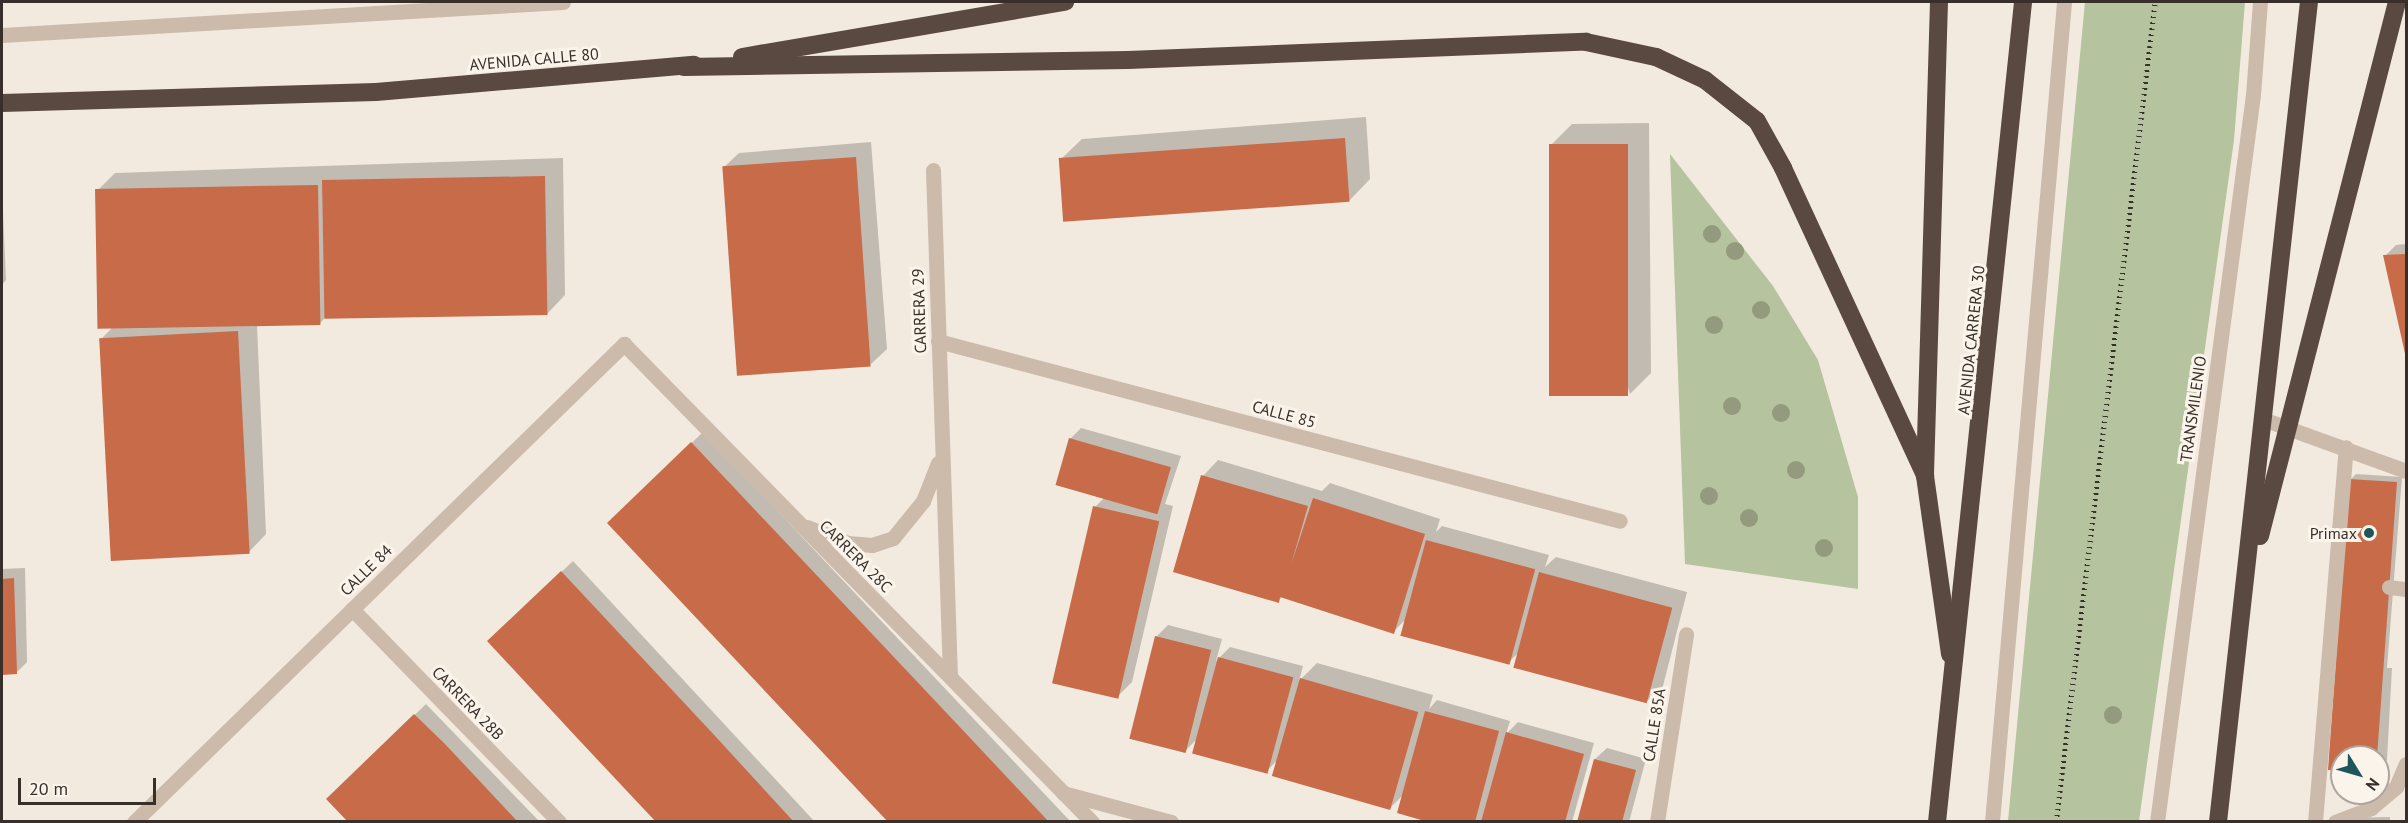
<!DOCTYPE html>
<html>
<head>
<meta charset="utf-8">
<style>
  body { margin:0 }
  #map { position:relative; width:2408px; height:823px; overflow:hidden; background:#f3eadf; font-family:"PT Sans",sans-serif }
  div>[style] { position:absolute }
  [style*='--x'] { left:calc(var(--x)*1px); top:calc(var(--y)*1px); width:calc(var(--w)*1px); rotate:calc(var(--a)*1deg) }
  .green>* { inset:0; background:#b5c39e }
  .shadow>* { inset:0; background:#0003 }
  .building>* { inset:0; background:#c86b48; transform-origin:0 0 }
  .lane>* { height:15px; margin:-7.5px; padding:0 7.5px; transform-origin:7.5px; border-radius:7.5px; background:#cba }
  .street>* { height:15px; margin:-7.5px; padding:0 7.5px; transform-origin:7.5px; border-radius:7.5px; background:#cba }
  .highway>* { height:18px; margin:-9px; padding:0 9px; transform-origin:9px; border-radius:9px; background:#5a4941 }
  .rail>* { height:4.5px; margin-top:-2.25px; transform-origin:0; background:repeating-linear-gradient(90deg,#392f2a 0 1.5px,transparent 0 6px) }
  .trees>* { width:18px; height:18px; margin:-9px; border-radius:50%; background:#949a7d }
  .dots>* { width:16px; height:16px; translate:-50% -50%; box-sizing:border-box; border:3px solid #faf4eb; border-radius:50% }
  span { translate:-50% -50%; white-space:nowrap; text-align:center; line-height:1.15; -webkit-text-stroke:6px #faf4eb; paint-order:stroke }
  .street-label { font-size:16px; color:#392f2a }
  .poi-label { font-size:16px; color:#392f2a }
  .right { translate:-100% -50%; text-align:right }
  .frame { position:absolute; inset:0; border:3px solid #392f2a; pointer-events:none }
  .north { position:absolute; left:2330px; top:745px; width:60px; height:60px; box-sizing:border-box; background:#faf4eb; border:2px solid #ada59e; border-radius:50%; rotate:127deg; font-size:16px; font-weight:700; line-height:24px; text-align:center; color:#392f2a }
  .north::after { content:''; display:block; margin:auto; width:21px; height:27px; background:#1e565c; clip-path:polygon(50% 0,100% 100%,50% 72%,0 100%) }
  .scale { position:absolute; left:18px; top:778px; width:138px; height:27px; box-sizing:border-box; border:3px solid #392f2a; border-top:0; padding-left:8px; font-size:18px; line-height:21px; white-space:nowrap; color:#392f2a; -webkit-text-stroke:4px #faf4eb; paint-order:stroke }
</style>
</head>
<body>
<div id="map">
  <div class="green">
    <i style="clip-path:polygon(2085px 2px,2245px 2px,2234px 140px,2139px 821px,2008px 821px)"></i>
    <i style="clip-path:polygon(1670px 154px,1773px 286px,1818px 360px,1858px 497px,1858px 589px,1685px 564px)"></i>
  </div>
  <div class="shadow">
    <i style="clip-path:polygon(1366px 117px,1370px 179px,1349px 201px,1060px 160px,1082px 139px)"></i>
    <i style="clip-path:polygon(1649px 123px,1651px 373px,1630px 394px,1550px 146px,1572px 124px)"></i>
    <i style="clip-path:polygon(871px 142px,887px 349px,871px 364px,723px 168px,739px 153px)"></i>
    <i style="clip-path:polygon(563px 158px,565px 295px,547px 314px,326px 317px,320px 323px,257px 325px,266px 534px,248px 553px,101px 339px,111px 329px,96px 192px,115px 173px)"></i>
    <i style="clip-path:polygon(2px 187px,6px 280px,2px 285px)"></i>
    <i style="clip-path:polygon(2406px 244px,2406px 355px,2385px 256px,2396px 245px)"></i>
    <i style="clip-path:polygon(1081px 428px,1181px 456px,1165px 504px,1173px 506px,1132px 682px,1117px 697px,1095px 507px,1105px 497px,1070px 439px)"></i>
    <i style="clip-path:polygon(703px 432px,1071px 822px,890px 822px,620px 512px)"></i>
    <i style="clip-path:polygon(1218px 460px,1322px 491px,1330px 483px,1440px 519px,1436px 532px,1442px 526px,1549px 555px,1545px 567px,1556px 557px,1687px 592px,1663px 686px,1647px 701px,1519px 652px,1507px 664px,1404px 621px,1393px 632px,1283px 596px,1278px 601px,1203px 476px)"></i>
    <i style="clip-path:polygon(2356px 474px,2402px 477px,2387px 668px,2392px 668px,2387px 760px,2378px 769px,2378px 757px,2342px 757px,2342px 769px,2329px 769px,2350px 480px)"></i>
    <i style="clip-path:polygon(573px 561px,815px 822px,657px 822px,500px 630px)"></i>
    <i style="clip-path:polygon(25px 568px,27px 662px,16px 673px,2px 673px,2px 569px)"></i>
    <i style="clip-path:polygon(1168px 625px,1222px 639px,1216px 661px,1230px 647px,1303px 666px,1299px 681px,1317px 663px,1433px 695px,1429px 709px,1437px 700px,1510px 721px,1506px 734px,1518px 722px,1594px 743px,1572px 822px,1433px 822px,1403px 795px,1390px 808px,1279px 758px,1266px 772px,1197px 739px,1183px 753px,1156px 637px)"></i>
    <i style="clip-path:polygon(426px 704px,540px 822px,350px 822px,328px 799px)"></i>
    <i style="clip-path:polygon(1607px 748px,1646px 759px,1629px 822px,1579px 822px,1595px 759px)"></i>
    <i style="clip-path:polygon(2390px 817px,2390px 822px,2338px 822px,2342px 818px)"></i>
  </div>
  <div class="building">
    <i style="left:1345px;top:138px;width:64px;height:287px;rotate:86deg"></i>
    <i style="left:1628px;top:144px;width:252px;height:79px;rotate:90deg"></i>
    <i style="left:856px;top:157px;width:210px;height:134px;rotate:86deg"></i>
    <i style="left:545px;top:176px;width:139px;height:223px;rotate:89deg"></i>
    <i style="left:318px;top:185px;width:140px;height:223px;rotate:89deg"></i>
    <i style="clip-path:polygon(2406px 254px,2406px 358px,2383px 255px)"></i>
    <i style="left:238px;top:331px;width:223px;height:139px;rotate:87deg"></i>
    <i style="left:1069px;top:438px;width:106px;height:49px;rotate:16deg"></i>
    <i style="clip-path:polygon(691px 442px,973px 741px,1049px 822px,888px 822px,607px 523px)"></i>
    <i style="clip-path:polygon(1201px 475px,1308px 506px,1291px 565px,1313px 498px,1425px 534px,1394px 634px,1280px 597px,1279px 603px,1173px 572px)"></i>
    <i style="clip-path:polygon(2349px 479px,2397px 482px,2377px 757px,2342px 757px,2342px 771px,2328px 770px)"></i>
    <i style="left:1093px;top:506px;width:68px;height:182px;rotate:13deg"></i>
    <i style="left:1426px;top:540px;width:113px;height:99px;rotate:15deg"></i>
    <i style="clip-path:polygon(561px 571px,716px 737px,794px 822px,656px 822px,579px 740px,487px 641px)"></i>
    <i style="left:1539px;top:572px;width:138px;height:99px;rotate:15deg"></i>
    <i style="clip-path:polygon(14px 578px,17px 674px,2px 675px,2px 579px)"></i>
    <i style="left:1155px;top:636px;width:58px;height:106px;rotate:14deg"></i>
    <i style="left:1218px;top:657px;width:78px;height:100px;rotate:15deg"></i>
    <i style="left:1300px;top:678px;width:123px;height:102px;rotate:16deg"></i>
    <i style="clip-path:polygon(1425px 711px,1499px 731px,1475px 822px,1428px 822px,1397px 813px)"></i>
    <i style="clip-path:polygon(414px 714px,445px 744px,518px 822px,348px 822px,326px 799px)"></i>
    <i style="clip-path:polygon(1506px 732px,1584px 754px,1565px 822px,1481px 822px)"></i>
    <i style="clip-path:polygon(1594px 759px,1636px 770px,1622px 822px,1577px 822px)"></i>
  </div>
  <div class="lane">
    <i style="--x:2;--y:35;--w:562;--a:-3.37"></i>
    <i style="--x:2263;--y:419;--w:152;--a:20"></i>
    <i style="--x:2389;--y:587;--w:17;--a:7"></i>
    <i style="--x:1992;--y:822;--w:823;--a:-84.98"></i>
    <i style="--x:2157;--y:822;--w:733;--a:-82.48"></i>
    <i style="--x:2253;--y:95;--w:93;--a:-85.7"></i>
    <i style="--x:2315;--y:822;--w:376;--a:-85.3"></i>
    <i style="--x:2335;--y:822;--w:39;--a:-21"></i>
    <i style="--x:2371;--y:808;--w:33;--a:-40"></i>
    <i style="--x:2396;--y:787;--w:25;--a:-67"></i>
  </div>
  <div class="street">
    <i style="--x:933;--y:170;--w:506;--a:88.08"></i>
    <i style="--x:938;--y:341;--w:705;--a:14.78"></i>
    <i style="--x:807;--y:527;--w:44;--a:21.3"></i>
    <i style="--x:848;--y:543;--w:24;--a:5"></i>
    <i style="--x:872;--y:545;--w:22;--a:-18"></i>
    <i style="--x:893;--y:538;--w:48;--a:-51"></i>
    <i style="--x:923;--y:501;--w:41;--a:-68.5"></i>
    <i style="--x:352;--y:609;--w:297;--a:45.8"></i>
    <i style="--x:1063;--y:793;--w:112;--a:15"></i>
    <i style="--x:134;--y:822;--w:685;--a:-44.29"></i>
    <i style="--x:624;--y:344;--w:669;--a:45.61"></i>
    <i style="--x:1657;--y:822;--w:190;--a:-81.2"></i>
  </div>
  <div class="highway">
    <i style="--x:1939;--y:2;--w:474;--a:91.7"></i>
    <i style="--x:1925;--y:476;--w:180;--a:82"></i>
    <i style="--x:742;--y:57;--w:328;--a:-9.7"></i>
    <i style="--x:684;--y:67;--w:444;--a:-0.9"></i>
    <i style="--x:1128;--y:60;--w:458;--a:-2.3"></i>
    <i style="--x:1586;--y:42;--w:72;--a:12.1"></i>
    <i style="--x:1656;--y:57;--w:54;--a:25.1"></i>
    <i style="--x:1705;--y:80;--w:66;--a:38.3"></i>
    <i style="--x:1757;--y:121;--w:54;--a:61"></i>
    <i style="--x:1783;--y:168;--w:339;--a:65.2"></i>
    <i style="--x:2;--y:103;--w:374;--a:-1.7"></i>
    <i style="--x:376;--y:92;--w:319;--a:-4.9"></i>
    <i style="--x:2260;--y:536;--w:551;--a:-75.61"></i>
    <i style="--x:1937;--y:822;--w:824;--a:-84.01"></i>
    <i style="--x:2218;--y:822;--w:825;--a:-83.67"></i>
  </div>
  <div class="rail">
    <i style="--x:2056;--y:822;--w:826;--a:-83.12"></i>
  </div>
  <div class="trees">
    <i style="left:1712px;top:234px"></i>
    <i style="left:1735px;top:251px"></i>
    <i style="left:1761px;top:310px"></i>
    <i style="left:1714px;top:325px"></i>
    <i style="left:1732px;top:406px"></i>
    <i style="left:1781px;top:413px"></i>
    <i style="left:1796px;top:470px"></i>
    <i style="left:1709px;top:496px"></i>
    <i style="left:1749px;top:518px"></i>
    <i style="left:1824px;top:548px"></i>
    <i style="left:2113px;top:715px"></i>
  </div>
  <div class="dots">
    <i style="left:2369px;top:533px;background:#1e565c"></i>
  </div>
  <div class="street-label">
    <span style="left:534px;top:59px;rotate:-5deg">AVENIDA CALLE 80</span>
    <span style="left:919px;top:311px;rotate:-92deg">CARRERA 29</span>
    <span style="left:1971px;top:340px;rotate:-84deg">AVENIDA CARRERA 30</span>
    <span style="left:2193px;top:409px;rotate:-82deg">TRANSMILENIO</span>
    <span style="left:1284px;top:414px;rotate:15deg">CALLE 85</span>
    <span style="left:856px;top:556px;rotate:45deg">CARRERA 28C</span>
    <span style="left:366px;top:570px;rotate:-44deg">CALLE 84</span>
    <span style="left:468px;top:703px;rotate:46deg">CARRERA 28B</span>
    <span style="left:1654px;top:725px;rotate:-81deg">CALLE 85A</span>
  </div>
  <div class="poi-label">
    <span class="right" style="left:2357px;top:533px">Primax</span>
  </div>
  <div class="frame"></div>
  <div class="north">N</div>
  <div class="scale">20 m</div>
</div>
</body>
</html>
